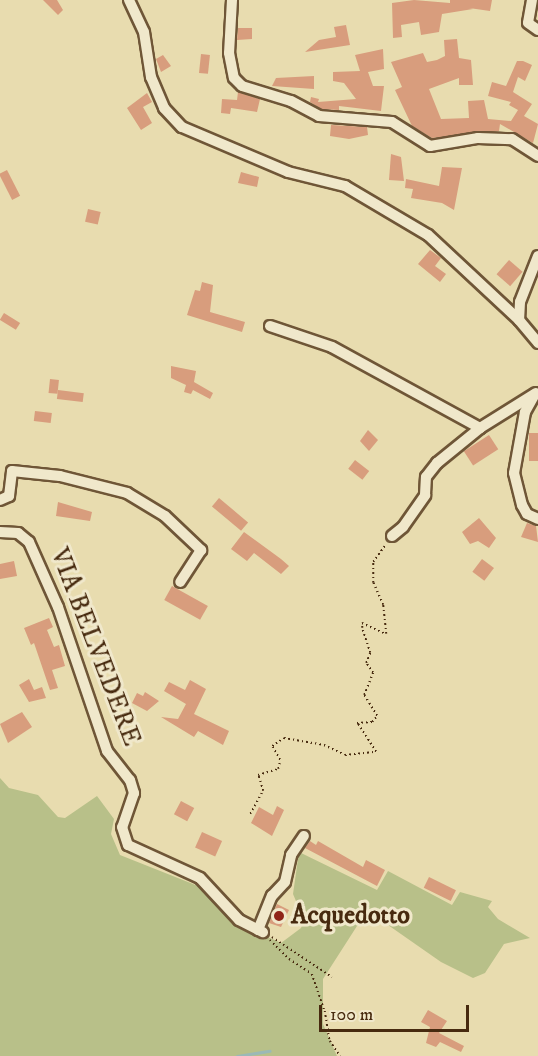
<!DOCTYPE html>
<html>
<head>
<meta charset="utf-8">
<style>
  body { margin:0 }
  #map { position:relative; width:538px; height:1056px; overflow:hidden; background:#e8dcaf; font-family:"IM FELL DW Pica",serif }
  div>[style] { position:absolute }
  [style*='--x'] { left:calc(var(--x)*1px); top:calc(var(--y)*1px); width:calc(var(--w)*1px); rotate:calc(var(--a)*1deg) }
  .green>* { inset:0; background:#b8c089 }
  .stream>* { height:3px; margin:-1.5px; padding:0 1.5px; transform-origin:1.5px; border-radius:1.5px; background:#9bb9b6 }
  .building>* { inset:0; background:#d89d7d; transform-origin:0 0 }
  .path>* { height:1.5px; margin-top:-0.75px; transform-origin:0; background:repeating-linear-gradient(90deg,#472a0f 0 1.5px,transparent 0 4.5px) }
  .roads { filter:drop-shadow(2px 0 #6f5637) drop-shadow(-2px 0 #6f5637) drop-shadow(0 2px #6f5637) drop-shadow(0 -2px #6f5637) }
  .minor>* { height:10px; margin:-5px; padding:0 5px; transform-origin:5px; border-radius:5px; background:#f0e8cb }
  .dots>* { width:16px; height:16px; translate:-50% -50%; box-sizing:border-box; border:3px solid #f0e8cb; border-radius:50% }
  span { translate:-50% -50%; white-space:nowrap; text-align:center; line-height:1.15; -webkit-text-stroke:6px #f0e8cb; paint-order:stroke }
  .street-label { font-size:26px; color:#472a0f }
  .poi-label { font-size:26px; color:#472a0f; font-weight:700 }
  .left { translate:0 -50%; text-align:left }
  .scale { position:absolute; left:319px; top:1005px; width:150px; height:27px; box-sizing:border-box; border:3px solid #472a0f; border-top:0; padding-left:8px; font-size:18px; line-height:21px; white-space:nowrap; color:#472a0f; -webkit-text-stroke:4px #f0e8cb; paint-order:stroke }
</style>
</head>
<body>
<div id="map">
  <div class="green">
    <i style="clip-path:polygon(0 778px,9px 788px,38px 795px,58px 817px,65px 818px,97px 796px,114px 819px,111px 834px,120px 855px,198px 886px,259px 933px,281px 943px,301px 928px,304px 920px,293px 894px,299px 852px,377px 890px,388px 871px,452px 905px,460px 892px,492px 901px,488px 907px,498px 919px,530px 938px,504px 944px,485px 973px,473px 978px,441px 962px,388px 925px,368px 919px,357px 926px,323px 979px,323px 1024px,337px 1056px,0 1056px)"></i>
  </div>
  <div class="stream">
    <i style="--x:237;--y:1056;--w:33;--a:-9"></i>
  </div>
  <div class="building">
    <i style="clip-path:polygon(43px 0,57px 0,63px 10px,58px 15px)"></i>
    <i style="clip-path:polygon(414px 0,450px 3px,450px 0,492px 0,490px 11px,469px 8px,473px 9px,442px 14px,439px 32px,421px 35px,419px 22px,401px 25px,402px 37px,393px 38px,392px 3px)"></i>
    <i style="clip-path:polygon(346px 25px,350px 45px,305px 52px,319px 40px,336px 37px,334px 27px)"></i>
    <i style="clip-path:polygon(238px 28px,252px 28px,252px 39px,237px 40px)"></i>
    <i style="clip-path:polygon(457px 39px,459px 58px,471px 60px,473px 85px,459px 85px,459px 78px,429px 89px,441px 119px,469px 118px,468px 101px,484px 100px,488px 119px,511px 121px,518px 110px,509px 105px,511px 102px,488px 96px,492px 82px,506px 86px,517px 61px,523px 61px,532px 65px,525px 81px,518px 77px,513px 92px,532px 104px,524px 116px,538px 124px,533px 143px,500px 124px,499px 131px,432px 138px,412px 126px,395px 90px,402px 87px,391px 62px,423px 53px,427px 62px,437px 60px,445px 56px,444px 40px)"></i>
    <i style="clip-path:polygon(383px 49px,384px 69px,368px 72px,373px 86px,384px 86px,381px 111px,339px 106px,339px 110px,321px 109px,310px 102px,311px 97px,319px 99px,318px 102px,356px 99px,344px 83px,333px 81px,333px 72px,360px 71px,355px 55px)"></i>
    <i style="left:201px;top:54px;width:9px;height:19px;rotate:6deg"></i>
    <i style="clip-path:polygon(163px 55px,171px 66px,161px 72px,156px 59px)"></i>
    <i style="clip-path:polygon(314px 76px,314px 89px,272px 86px,276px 78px)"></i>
    <i style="clip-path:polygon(238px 92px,260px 99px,257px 112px,231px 108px,230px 114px,221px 113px,222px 99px,237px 100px)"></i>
    <i style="clip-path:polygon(147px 93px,152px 102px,143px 107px,152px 123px,141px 130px,127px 108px)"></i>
    <i style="clip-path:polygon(331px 125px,367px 127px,368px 135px,349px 139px,330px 136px)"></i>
    <i style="clip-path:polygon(391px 154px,401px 157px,404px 181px,389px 180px)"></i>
    <i style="clip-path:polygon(442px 167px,462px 168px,454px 210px,442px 203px,411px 198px,413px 189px,405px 188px,406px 179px,439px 186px)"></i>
    <i style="left:7px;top:170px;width:29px;height:9px;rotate:63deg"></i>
    <i style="clip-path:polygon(241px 172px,259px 177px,257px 187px,238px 183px)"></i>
    <i style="left:88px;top:209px;width:13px;height:13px;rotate:13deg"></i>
    <i style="clip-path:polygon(430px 250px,441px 258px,435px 266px,446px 274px,440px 282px,418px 264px)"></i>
    <i style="left:509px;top:260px;width:18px;height:19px;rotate:41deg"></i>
    <i style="clip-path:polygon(202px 282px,213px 285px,210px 312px,245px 322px,242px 332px,187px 315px,195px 290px,200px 291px)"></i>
    <i style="left:4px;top:313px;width:19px;height:8px;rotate:32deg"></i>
    <i style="clip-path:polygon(171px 366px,196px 371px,194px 382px,213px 393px,210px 399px,193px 390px,191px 394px,184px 392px,186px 385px,171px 378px)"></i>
    <i style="left:50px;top:379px;width:9px;height:14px;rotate:6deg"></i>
    <i style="left:58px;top:390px;width:26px;height:9px;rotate:7deg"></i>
    <i style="left:35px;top:411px;width:17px;height:10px;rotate:7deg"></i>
    <i style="clip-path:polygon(368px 430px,378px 440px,369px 451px,360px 441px)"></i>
    <i style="left:529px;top:433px;width:9px;height:28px"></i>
    <i style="left:489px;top:435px;width:17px;height:30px;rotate:57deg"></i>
    <i style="left:355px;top:460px;width:18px;height:11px;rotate:38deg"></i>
    <i style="left:219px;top:498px;width:38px;height:11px;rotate:40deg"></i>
    <i style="clip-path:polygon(58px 502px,92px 512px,90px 521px,56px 516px)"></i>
    <i style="clip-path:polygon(479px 518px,496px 538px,489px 548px,478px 541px,470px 544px,462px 532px)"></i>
    <i style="clip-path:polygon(527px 523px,536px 526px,538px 542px,521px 537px)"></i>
    <i style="clip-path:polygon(244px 532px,281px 559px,289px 566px,281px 574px,254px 553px,247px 561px,231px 549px)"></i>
    <i style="left:482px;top:559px;width:15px;height:16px;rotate:37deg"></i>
    <i style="clip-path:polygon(14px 561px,17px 576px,0 579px,0 564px)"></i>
    <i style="left:172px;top:586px;width:41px;height:16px;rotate:29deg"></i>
    <i style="clip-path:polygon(49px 618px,53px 627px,47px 630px,54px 647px,59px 645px,65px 666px,52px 670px,58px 688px,50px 690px,34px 643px,31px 645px,24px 628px)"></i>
    <i style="clip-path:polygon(29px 679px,34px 690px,42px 687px,46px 698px,29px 702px,19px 685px)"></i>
    <i style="clip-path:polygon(190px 680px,206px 689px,194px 714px,229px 731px,223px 745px,198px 731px,194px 737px,161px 717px,178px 719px,186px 704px,164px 691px,169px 682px,185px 690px)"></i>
    <i style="clip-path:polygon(145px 692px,159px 701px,147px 711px,132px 703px,137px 693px,143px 696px)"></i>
    <i style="clip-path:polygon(22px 712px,32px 727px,8px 743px,0 724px)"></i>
    <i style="left:181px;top:801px;width:15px;height:15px;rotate:28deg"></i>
    <i style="clip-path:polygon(277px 806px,284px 810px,272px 836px,251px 823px,259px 807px,273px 815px)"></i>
    <i style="left:202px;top:832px;width:22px;height:17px;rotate:24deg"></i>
    <i style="clip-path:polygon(310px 841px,316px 845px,318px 841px,363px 867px,366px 860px,385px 870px,377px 886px,305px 848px)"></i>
    <i style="left:429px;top:877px;width:30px;height:12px;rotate:26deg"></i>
    <i style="clip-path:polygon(277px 904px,289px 910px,281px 927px,269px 923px)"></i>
    <i style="clip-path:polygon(428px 1010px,447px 1021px,439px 1033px,464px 1046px,461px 1052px,440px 1042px,436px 1047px,426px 1043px,430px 1027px,421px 1022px)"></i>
  </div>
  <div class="path">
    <i style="--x:250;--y:814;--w:26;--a:-61"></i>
    <i style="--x:263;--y:791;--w:17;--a:-107"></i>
    <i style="--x:258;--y:775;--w:21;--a:-17"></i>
    <i style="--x:278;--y:769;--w:9;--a:-77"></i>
    <i style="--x:280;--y:760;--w:16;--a:-120"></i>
    <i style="--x:272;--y:746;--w:14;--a:-34"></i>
    <i style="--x:284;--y:738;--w:41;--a:9.9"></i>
    <i style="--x:324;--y:745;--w:23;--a:25"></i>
    <i style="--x:345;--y:755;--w:31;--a:-6"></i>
    <i style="--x:376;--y:752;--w:35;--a:-123"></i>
    <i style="--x:357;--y:723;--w:15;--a:-4"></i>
    <i style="--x:372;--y:722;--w:8;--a:-50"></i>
    <i style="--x:377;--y:716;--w:25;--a:-122"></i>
    <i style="--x:364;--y:695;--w:24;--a:-68"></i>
    <i style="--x:373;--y:673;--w:12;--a:-125"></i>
    <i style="--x:366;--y:663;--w:11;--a:-68"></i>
    <i style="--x:370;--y:653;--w:26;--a:-108"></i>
    <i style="--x:362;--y:628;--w:5;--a:-90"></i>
    <i style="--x:362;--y:623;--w:26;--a:25"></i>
    <i style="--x:386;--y:634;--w:29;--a:-96"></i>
    <i style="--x:383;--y:605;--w:24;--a:-114"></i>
    <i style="--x:373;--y:583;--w:21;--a:-90"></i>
    <i style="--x:373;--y:562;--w:22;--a:-54"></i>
    <i style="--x:272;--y:937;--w:72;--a:33.7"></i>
    <i style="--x:270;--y:940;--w:27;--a:45"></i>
    <i style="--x:289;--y:959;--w:27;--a:33"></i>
    <i style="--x:312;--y:974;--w:39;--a:71"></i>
    <i style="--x:325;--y:1011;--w:30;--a:81"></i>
    <i style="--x:330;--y:1041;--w:18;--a:56"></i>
  </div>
  <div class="roads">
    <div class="minor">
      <i style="--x:129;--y:0;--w:35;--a:65"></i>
      <i style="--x:144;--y:32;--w:46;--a:81.2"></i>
      <i style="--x:151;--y:77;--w:34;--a:67"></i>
      <i style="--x:164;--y:108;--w:26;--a:47"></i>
      <i style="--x:182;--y:127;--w:115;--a:23"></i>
      <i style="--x:288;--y:172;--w:59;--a:13.8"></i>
      <i style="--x:345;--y:186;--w:96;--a:30.6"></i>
      <i style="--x:428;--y:235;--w:125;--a:43"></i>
      <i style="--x:232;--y:0;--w:53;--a:93.2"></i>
      <i style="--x:229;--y:53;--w:25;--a:79"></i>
      <i style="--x:234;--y:78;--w:11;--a:45"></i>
      <i style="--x:242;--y:86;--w:51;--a:17"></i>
      <i style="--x:291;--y:101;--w:32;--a:28"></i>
      <i style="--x:319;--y:116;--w:73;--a:4.7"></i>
      <i style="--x:392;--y:122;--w:45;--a:32.3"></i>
      <i style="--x:430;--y:146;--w:49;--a:-9.5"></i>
      <i style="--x:478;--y:138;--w:34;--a:2"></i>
      <i style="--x:512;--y:139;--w:31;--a:33"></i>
      <i style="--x:532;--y:0;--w:23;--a:100"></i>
      <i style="--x:528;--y:23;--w:12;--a:35"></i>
      <i style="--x:538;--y:256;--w:49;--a:111.4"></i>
      <i style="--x:520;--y:302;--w:18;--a:93"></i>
      <i style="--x:519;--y:320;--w:30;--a:50"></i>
      <i style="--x:270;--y:326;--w:65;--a:18.7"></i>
      <i style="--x:332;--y:347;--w:169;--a:28.7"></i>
      <i style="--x:480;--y:428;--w:66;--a:-32"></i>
      <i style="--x:535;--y:394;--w:21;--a:119"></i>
      <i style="--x:525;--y:412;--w:62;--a:100.2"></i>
      <i style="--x:514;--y:473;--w:33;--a:76"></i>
      <i style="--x:522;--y:505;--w:10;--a:61"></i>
      <i style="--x:527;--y:514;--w:12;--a:24"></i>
      <i style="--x:0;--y:500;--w:10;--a:-24"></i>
      <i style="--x:9;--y:496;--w:25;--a:-83"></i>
      <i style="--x:12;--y:471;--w:48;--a:5.9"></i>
      <i style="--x:60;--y:476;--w:69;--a:14.2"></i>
      <i style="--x:127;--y:493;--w:44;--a:31.2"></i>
      <i style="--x:165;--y:516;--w:50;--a:43.4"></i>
      <i style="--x:201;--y:550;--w:38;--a:123"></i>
      <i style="--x:0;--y:532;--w:18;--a:3"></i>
      <i style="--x:18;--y:533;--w:14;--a:39"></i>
      <i style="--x:29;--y:542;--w:71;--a:66"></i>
      <i style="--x:58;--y:607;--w:152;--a:71.2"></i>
      <i style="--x:107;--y:751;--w:37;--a:52"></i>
      <i style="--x:130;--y:780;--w:14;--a:73"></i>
      <i style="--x:134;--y:793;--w:36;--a:109"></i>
      <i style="--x:122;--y:827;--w:19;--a:72"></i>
      <i style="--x:128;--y:845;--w:79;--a:24.6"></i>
      <i style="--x:200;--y:878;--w:57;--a:47.1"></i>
      <i style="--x:239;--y:920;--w:27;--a:27"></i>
      <i style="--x:392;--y:536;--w:14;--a:-39"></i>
      <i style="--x:403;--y:527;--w:39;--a:-55"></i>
      <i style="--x:425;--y:495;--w:18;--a:-87"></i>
      <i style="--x:426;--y:477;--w:18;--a:-52"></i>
      <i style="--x:437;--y:463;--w:55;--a:-39.1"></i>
      <i style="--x:258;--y:930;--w:37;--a:-68"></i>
      <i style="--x:272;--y:896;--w:19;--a:-47"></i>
      <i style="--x:285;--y:882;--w:28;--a:-77"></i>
      <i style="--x:291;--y:855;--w:23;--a:-56"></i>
    </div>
  </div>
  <div class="dots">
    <i style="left:279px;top:916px;background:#8f2418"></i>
  </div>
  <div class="street-label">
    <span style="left:95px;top:647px;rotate:69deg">VIA BELVEDERE</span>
  </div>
  <div class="poi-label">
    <span class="left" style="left:291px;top:916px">Acquedotto</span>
  </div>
  <div class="scale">100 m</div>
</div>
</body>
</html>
